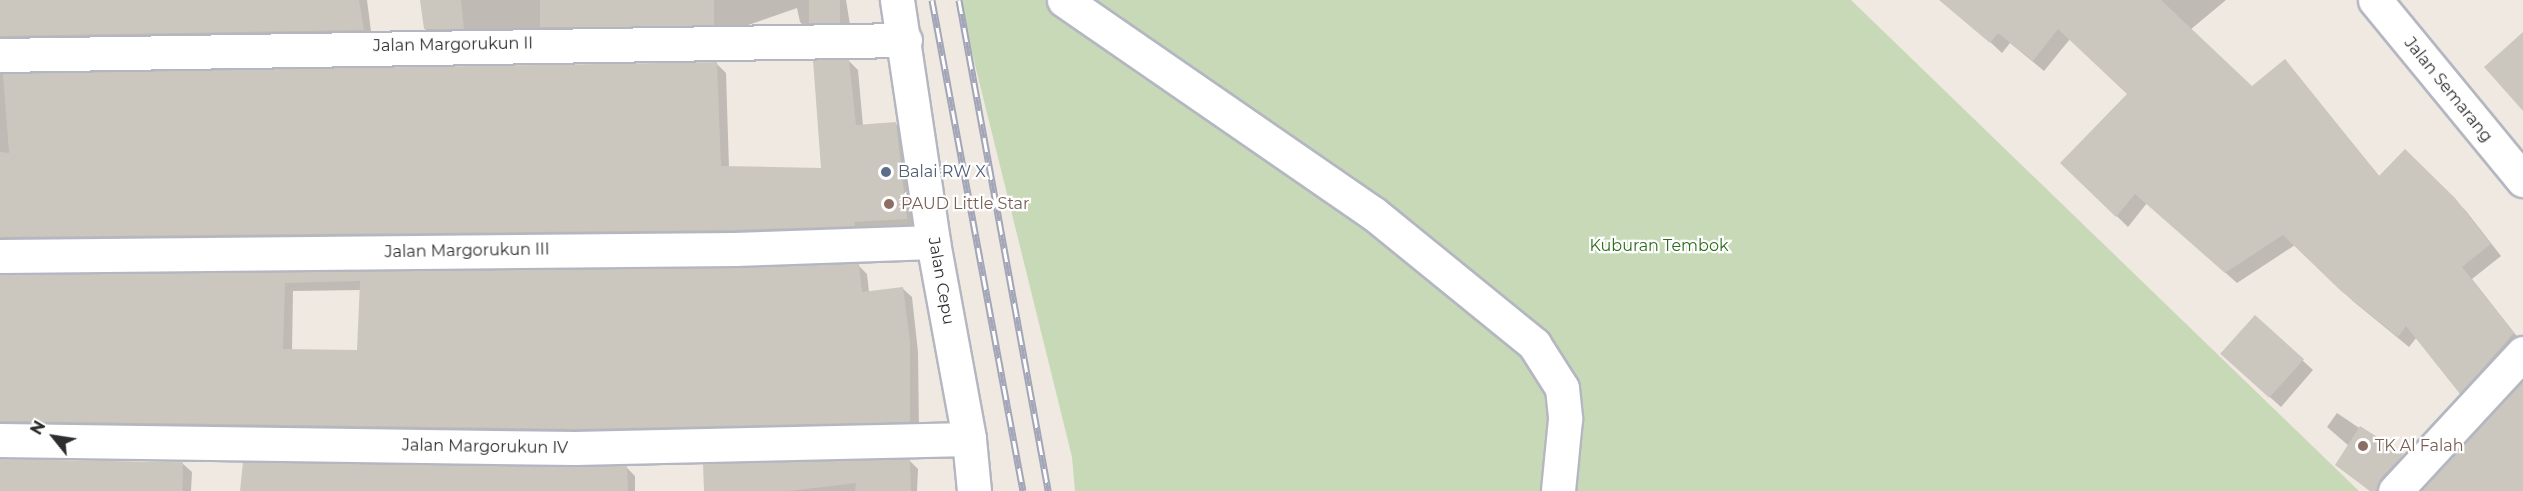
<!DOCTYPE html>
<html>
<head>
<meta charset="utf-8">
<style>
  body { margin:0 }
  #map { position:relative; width:2523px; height:491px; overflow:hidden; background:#efe9e1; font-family:Montserrat,sans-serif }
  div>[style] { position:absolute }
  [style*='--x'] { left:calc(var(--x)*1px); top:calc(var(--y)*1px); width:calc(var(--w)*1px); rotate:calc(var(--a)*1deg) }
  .cemetery>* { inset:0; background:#c8d9b8 }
  .shadow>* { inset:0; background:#0003 }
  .building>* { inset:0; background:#cbc7bf; transform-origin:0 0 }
  .roads { filter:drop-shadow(2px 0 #b4b7c1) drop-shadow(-2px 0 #b4b7c1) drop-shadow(0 2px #b4b7c1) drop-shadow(0 -2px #b4b7c1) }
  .minor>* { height:33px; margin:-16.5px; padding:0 16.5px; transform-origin:16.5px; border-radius:16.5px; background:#fff }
  .rail>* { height:7px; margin-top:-3.5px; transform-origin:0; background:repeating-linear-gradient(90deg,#fff 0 14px,#a3a6b8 0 28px); box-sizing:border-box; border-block:2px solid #a3a6b8 }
  .dots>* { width:16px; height:16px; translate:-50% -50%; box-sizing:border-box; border:3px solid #fff; border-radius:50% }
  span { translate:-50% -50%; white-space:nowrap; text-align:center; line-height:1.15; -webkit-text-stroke:4.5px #fff; paint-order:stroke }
  .street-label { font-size:16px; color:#2e2e2e }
  .service-label { font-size:16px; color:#4e5e75 }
  .left { translate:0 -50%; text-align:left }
  .education-label { font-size:16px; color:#785e54 }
  .park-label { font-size:16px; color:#2c6e1b }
  .north { position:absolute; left:24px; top:407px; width:60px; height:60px; -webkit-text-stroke:4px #fff; paint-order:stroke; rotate:300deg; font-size:16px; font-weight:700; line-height:24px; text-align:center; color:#2e2e2e }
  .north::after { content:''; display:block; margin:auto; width:21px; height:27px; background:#2e2e2e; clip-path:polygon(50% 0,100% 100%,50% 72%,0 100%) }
</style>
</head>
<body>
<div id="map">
  <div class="cemetery">
    <i style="clip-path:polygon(959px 0,1851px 0,2359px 491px,1075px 491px,1072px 457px)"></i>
  </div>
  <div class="shadow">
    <i style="clip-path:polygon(0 0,367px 0,372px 39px,0 48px)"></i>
    <i style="clip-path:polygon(422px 0,846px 0,851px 31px,809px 31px,800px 22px,797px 8px,725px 33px,435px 38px,425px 29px)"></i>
    <i style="clip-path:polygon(1945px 0,2226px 0,2190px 30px,2252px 88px,2285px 61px,2380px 177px,2405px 151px,2466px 211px,2501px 256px,2472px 279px,2523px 344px,2472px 403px,2417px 337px,2409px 347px,2354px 302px,2295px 245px,2237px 283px,2147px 203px,2128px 227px,2062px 163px,2128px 94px,2070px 39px,2044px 71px,2010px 43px,2002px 53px)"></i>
    <i style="clip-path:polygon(849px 61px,858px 70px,863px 126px,896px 124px,905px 133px,915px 227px,0 248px,0 73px,716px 63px,726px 73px,729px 168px,822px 169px)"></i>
    <i style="clip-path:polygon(evenodd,858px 265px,867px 274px,869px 292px,902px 288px,912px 297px,918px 352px,919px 430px,585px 438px,0 433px,0 276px,858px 265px,361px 290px,359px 351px,292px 350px,293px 291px,361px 290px)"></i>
    <i style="clip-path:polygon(2255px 317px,2313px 370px,2281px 407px,2232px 363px)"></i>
    <i style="clip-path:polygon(2337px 413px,2408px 461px,2384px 491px,2370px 491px,2337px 465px,2349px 446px,2327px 427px)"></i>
    <i style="clip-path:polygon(0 460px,182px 463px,192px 472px,191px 491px,0 491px)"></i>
    <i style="clip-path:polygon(910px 461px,918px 469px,917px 491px,705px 491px)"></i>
    <i style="clip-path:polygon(626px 467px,635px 476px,635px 491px,242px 491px)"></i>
  </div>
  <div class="building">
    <i style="clip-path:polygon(0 0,359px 0,364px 30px,0 36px)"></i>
    <i style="clip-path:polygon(420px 0,461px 0,464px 29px,424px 29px)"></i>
    <i style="left:540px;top:0;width:174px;height:27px"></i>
    <i style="left:809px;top:0;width:31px;height:23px"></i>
    <i style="clip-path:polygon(1939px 0,2161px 0,2252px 86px,2285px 59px,2379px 176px,2405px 149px,2455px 198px,2491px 244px,2462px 267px,2514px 333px,2460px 394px,2406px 326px,2398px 337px,2341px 291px,2283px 235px,2225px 273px,2135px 194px,2116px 217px,2060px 163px,2127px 94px,2058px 29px,2033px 61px,1998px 33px,1990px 43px)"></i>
    <i style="clip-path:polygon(2523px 32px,2523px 111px,2484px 67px)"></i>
    <i style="clip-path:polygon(813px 60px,849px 60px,856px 125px,896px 122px,907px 219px,854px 222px,855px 226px,735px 230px,0 237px,0 152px,9px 153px,3px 74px,717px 62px,721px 166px,821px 168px)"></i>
    <i style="clip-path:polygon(evenodd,859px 263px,862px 292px,903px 287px,910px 342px,910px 422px,575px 429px,0 421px,0 275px,859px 263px,360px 281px,357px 350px,283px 349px,285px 283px,360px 281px)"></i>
    <i style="left:2255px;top:315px;width:66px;height:52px;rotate:42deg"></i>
    <i style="clip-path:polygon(2523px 381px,2523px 491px,2421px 491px)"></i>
    <i style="clip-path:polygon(2360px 426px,2404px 454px,2381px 478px,2377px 491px,2370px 491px,2335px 465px)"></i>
    <i style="left:0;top:459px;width:183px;height:32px;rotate:1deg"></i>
    <i style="clip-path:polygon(910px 459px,911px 491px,855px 491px,856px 483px,789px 491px,704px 491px,703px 464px)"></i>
    <i style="clip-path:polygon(243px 462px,627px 466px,628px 491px,240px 491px)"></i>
  </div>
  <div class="roads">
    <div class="minor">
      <i style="--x:897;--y:0;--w:245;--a:81.5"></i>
      <i style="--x:933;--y:242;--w:200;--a:79.6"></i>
      <i style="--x:969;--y:439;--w:52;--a:84.5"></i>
      <i style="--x:1064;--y:0;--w:375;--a:34.6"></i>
      <i style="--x:1373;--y:213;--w:208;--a:39.1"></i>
      <i style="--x:1534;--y:344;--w:52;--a:57.5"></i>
      <i style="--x:1562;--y:388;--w:31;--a:84"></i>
      <i style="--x:1565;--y:419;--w:72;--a:95.6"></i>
      <i style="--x:2375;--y:0;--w:233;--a:50.6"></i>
      <i style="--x:0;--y:55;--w:905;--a:-0.95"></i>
      <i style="--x:0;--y:256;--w:735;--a:-0.55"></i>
      <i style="--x:735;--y:249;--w:198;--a:-2"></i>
      <i style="--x:0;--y:440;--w:575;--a:0.8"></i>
      <i style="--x:575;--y:448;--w:394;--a:-1.3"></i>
      <i style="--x:2395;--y:491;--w:188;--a:-47.2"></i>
    </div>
  </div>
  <div class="rail">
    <i style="--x:932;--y:0;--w:499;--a:79.5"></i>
    <i style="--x:959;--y:0;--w:499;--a:79.7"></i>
  </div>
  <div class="dots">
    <i style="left:886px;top:172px;background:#5c6f8a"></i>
    <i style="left:889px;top:204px;background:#8d6e63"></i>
    <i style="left:2363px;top:446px;background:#8d6e63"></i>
  </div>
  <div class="street-label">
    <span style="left:453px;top:45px;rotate:-1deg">Jalan Margorukun II</span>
    <span style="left:2448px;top:90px;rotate:51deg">Jalan Semarang</span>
    <span style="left:467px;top:251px;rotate:-1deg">Jalan Margorukun III</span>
    <span style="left:941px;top:281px;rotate:80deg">Jalan Cepu</span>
    <span style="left:485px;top:447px;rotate:1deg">Jalan Margorukun IV</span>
  </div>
  <div class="service-label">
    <span class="left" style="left:898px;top:172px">Balai RW X</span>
  </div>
  <div class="education-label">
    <span class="left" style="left:901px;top:204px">PAUD Little Star</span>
    <span class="left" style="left:2375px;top:446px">TK Al Falah</span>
  </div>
  <div class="park-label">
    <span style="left:1659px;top:246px">Kuburan Tembok</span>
  </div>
  <div class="north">N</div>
</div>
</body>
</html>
